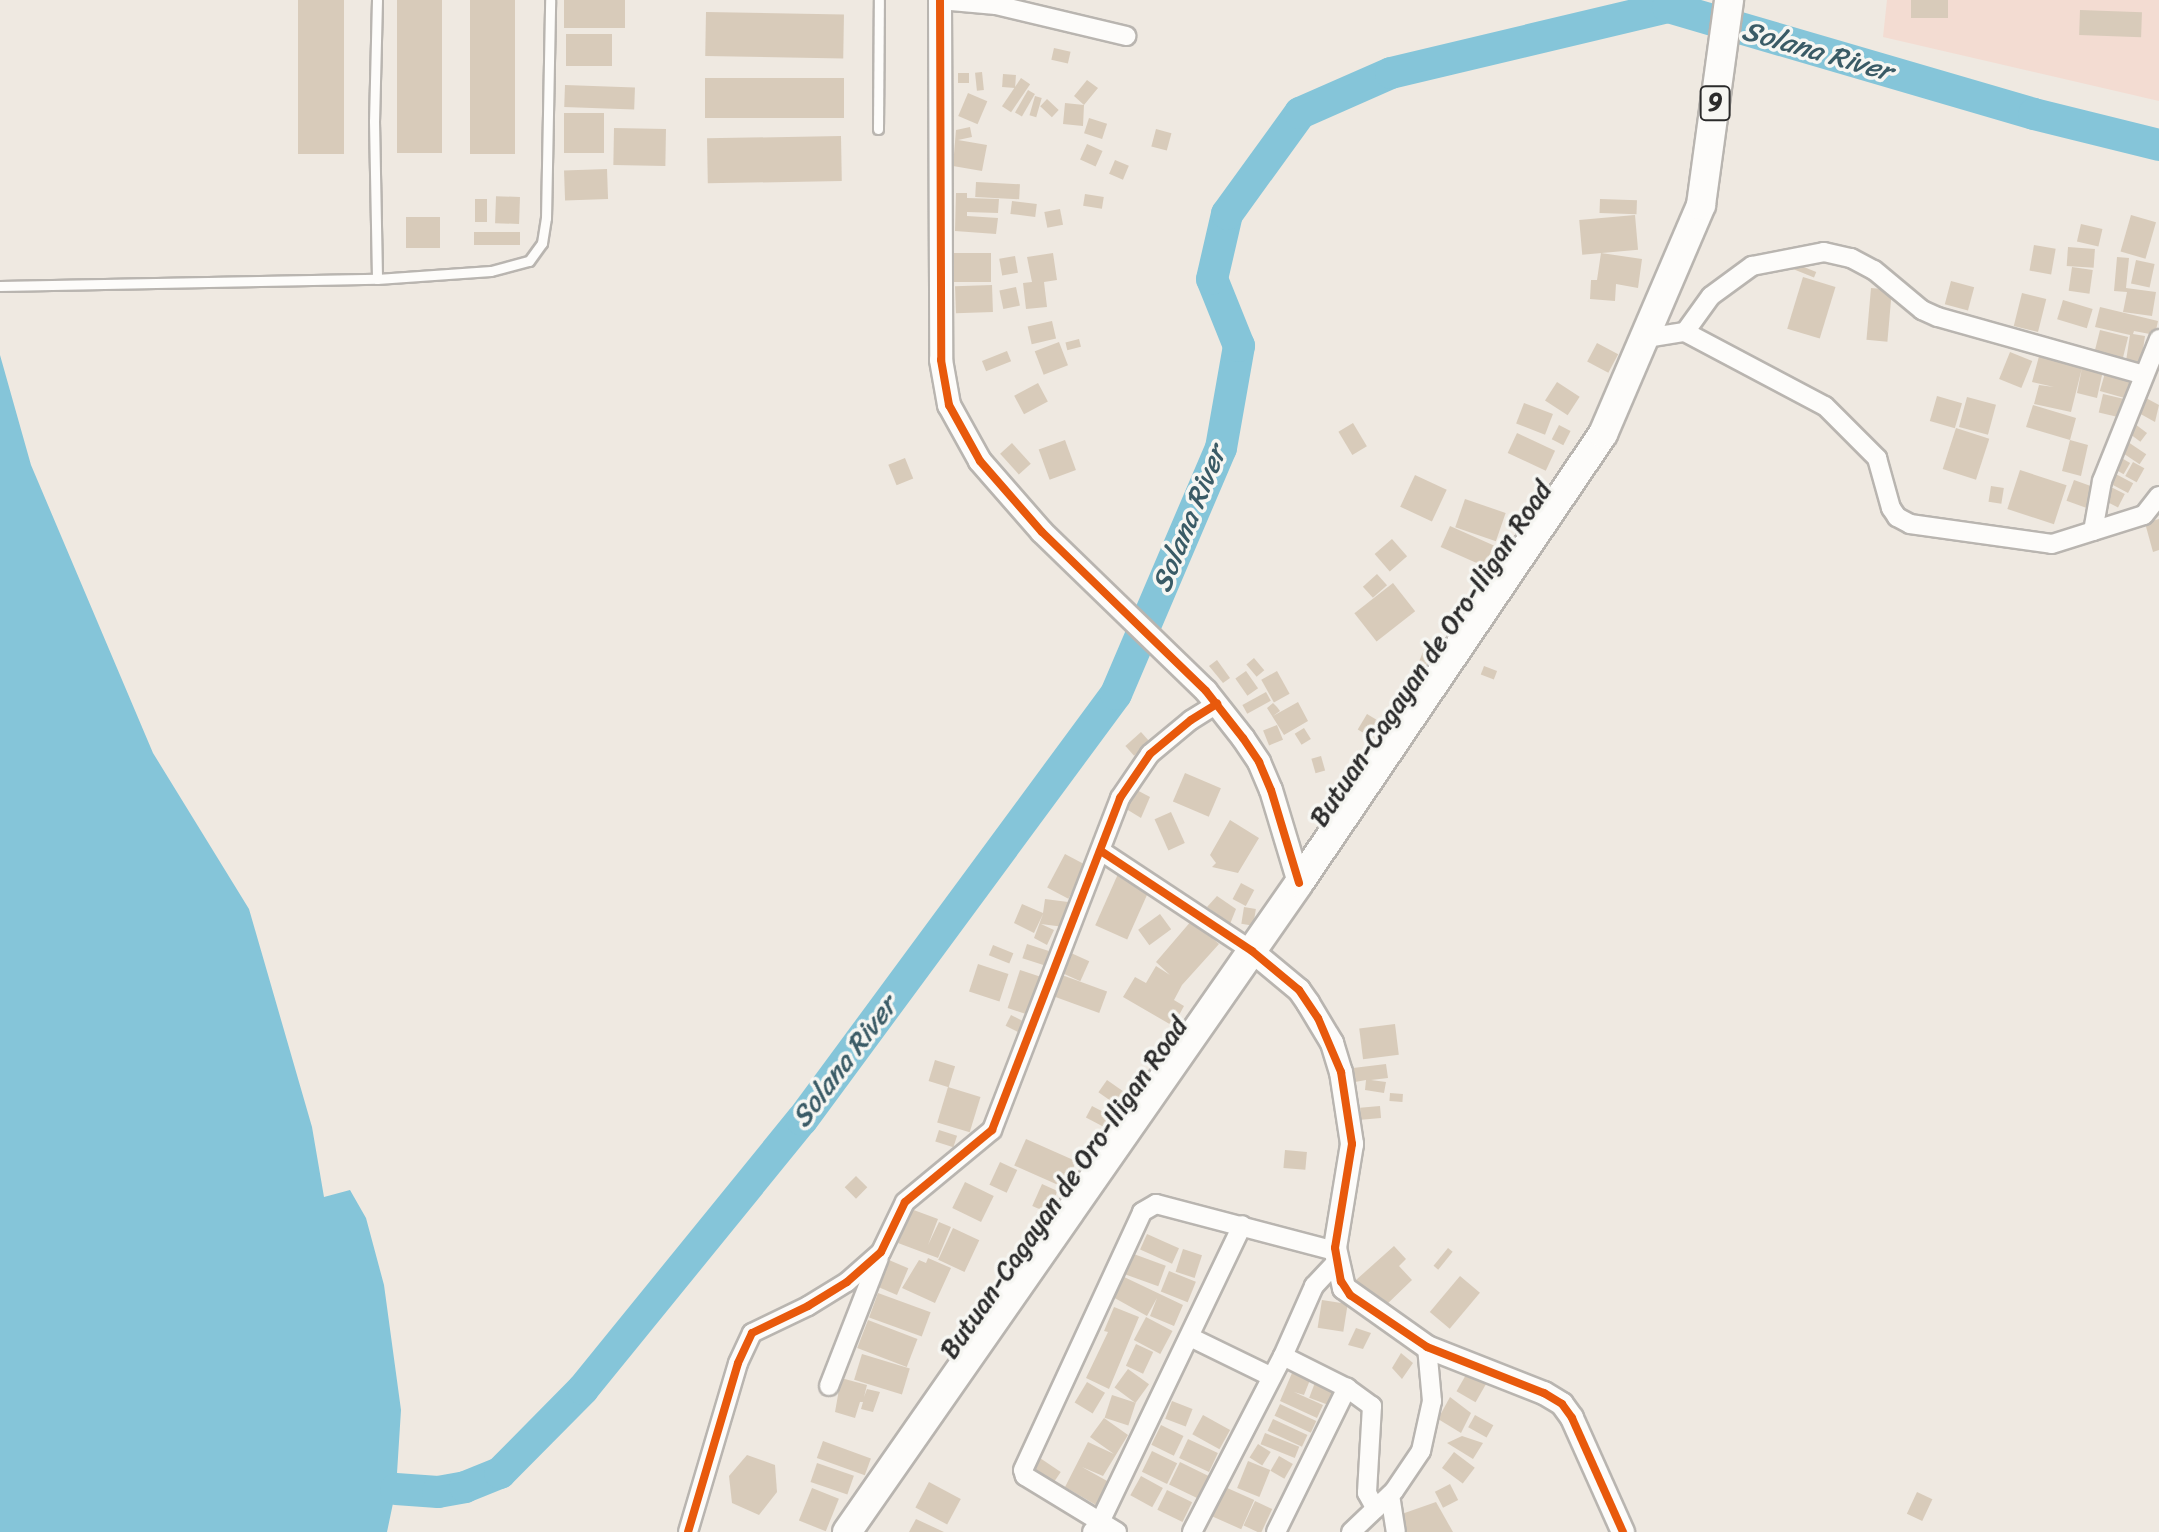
<!DOCTYPE html>
<html>
<head>
<meta charset="utf-8">
<style>
  body { margin:0 }
  #map { position:relative; width:2159px; height:1532px; overflow:hidden; background:#efe9e1; font-family:Sriracha,sans-serif }
  div>[style] { position:absolute }
  [style*='--x'] { left:calc(var(--x)*1px); top:calc(var(--y)*1px); width:calc(var(--w)*1px); rotate:calc(var(--a)*1deg) }
  .built>* { inset:0; background:#f3dcd2 }
  .water>* { inset:0; background:#85c5d9 }
  .river>* { height:32px; margin:-16px; padding:0 16px; transform-origin:16px; border-radius:16px; background:#85c5d9 }
  .building>* { inset:0; background:#d8cbba; transform-origin:0 0 }
  .roads { filter:drop-shadow(2px 0 #b9b5b0) drop-shadow(-2px 0 #b9b5b0) drop-shadow(0 2px #b9b5b0) drop-shadow(0 -2px #b9b5b0) }
  .service>* { height:9px; margin:-4.5px; padding:0 4.5px; transform-origin:4.5px; border-radius:4.5px; background:#fdfcfa }
  .minor>* { height:18px; margin:-9px; padding:0 9px; transform-origin:9px; border-radius:9px; background:#fdfcfa }
  .tertiary>* { height:22px; margin:-11px; padding:0 11px; transform-origin:11px; border-radius:11px; background:#fdfcfa }
  .trunk>* { height:28px; margin:-14px; padding:0 14px; transform-origin:14px; border-radius:14px; background:#fdfcfa }
  .cycleway>* { height:8px; margin:-4px; padding:0 4px; transform-origin:4px; border-radius:4px; background:#e8590c }
  span { translate:-50% -50%; white-space:nowrap; text-align:center; line-height:1.15; -webkit-text-stroke:7px #f6f6f2; paint-order:stroke }
  .shield-label span { padding:2px 6px; background:#f6f6f2; border:2px solid; border-radius:6px; -webkit-text-stroke-width:0 }
  .shield-label { font-size:24px; color:#2b2b2b; font-weight:700 }
  .street-label { font-size:26px; color:#2b2b2b }
  .water-label { font-size:28px; color:#3a5b66; font-style:italic }
</style>
</head>
<body>
<div id="map">
  <div class="built">
    <i style="clip-path:polygon(1887px 0,2159px 0,2159px 101px,1883px 37px)"></i>
  </div>
  <div class="water">
    <i style="clip-path:polygon(0 355px,31px 465px,153px 753px,249px 909px,312px 1127px,324px 1197px,350px 1190px,366px 1218px,384px 1285px,401px 1410px,396px 1489px,387px 1532px,0 1532px)"></i>
  </div>
  <div class="river">
    <i style="--x:396;--y:1489;--w:42;--a:4.1"></i>
    <i style="--x:438;--y:1492;--w:27;--a:-10"></i>
    <i style="--x:465;--y:1487;--w:38;--a:-22"></i>
    <i style="--x:500;--y:1473;--w:118;--a:-45.3"></i>
    <i style="--x:583;--y:1389;--w:347;--a:-50.9"></i>
    <i style="--x:802;--y:1120;--w:529;--a:-53.61"></i>
    <i style="--x:1116;--y:694;--w:267;--a:-66.9"></i>
    <i style="--x:1221;--y:448;--w:104;--a:-80"></i>
    <i style="--x:1239;--y:346;--w:72;--a:-111.9"></i>
    <i style="--x:1212;--y:279;--w:67;--a:-77"></i>
    <i style="--x:1227;--y:214;--w:125;--a:-54.1"></i>
    <i style="--x:1300;--y:113;--w:99;--a:-23.7"></i>
    <i style="--x:1391;--y:73;--w:285;--a:-13.4"></i>
    <i style="--x:1668;--y:7;--w:381;--a:16.3"></i>
    <i style="--x:2034;--y:114;--w:129;--a:13.9"></i>
  </div>
  <div class="building">
    <i style="left:298px;top:0;width:46px;height:154px"></i>
    <i style="left:397px;top:0;width:45px;height:153px"></i>
    <i style="left:470px;top:0;width:45px;height:154px"></i>
    <i style="left:564px;top:0;width:61px;height:28px"></i>
    <i style="left:1911px;top:0;width:37px;height:18px"></i>
    <i style="left:2080px;top:10px;width:62px;height:25px;rotate:2deg"></i>
    <i style="left:706px;top:12px;width:138px;height:44px;rotate:1deg"></i>
    <i style="left:566px;top:34px;width:46px;height:32px"></i>
    <i style="left:1054px;top:48px;width:17px;height:12px;rotate:13deg"></i>
    <i style="left:982px;top:72px;width:18px;height:7px;rotate:84deg"></i>
    <i style="left:958px;top:73px;width:11px;height:10px"></i>
    <i style="left:1003px;top:74px;width:13px;height:13px;rotate:4deg"></i>
    <i style="left:705px;top:78px;width:139px;height:40px"></i>
    <i style="left:1021px;top:78px;width:11px;height:34px;rotate:34deg"></i>
    <i style="clip-path:polygon(1087px 80px,1098px 88px,1084px 105px,1083px 126px,1063px 124px,1065px 103px,1084px 105px,1074px 96px)"></i>
    <i style="left:565px;top:85px;width:70px;height:22px;rotate:2deg"></i>
    <i style="left:1028px;top:90px;width:8px;height:26px;rotate:30deg"></i>
    <i style="left:968px;top:93px;width:21px;height:25px;rotate:23deg"></i>
    <i style="left:1035px;top:96px;width:7px;height:20px;rotate:16deg"></i>
    <i style="left:1047px;top:99px;width:16px;height:10px;rotate:43deg"></i>
    <i style="left:564px;top:113px;width:40px;height:40px"></i>
    <i style="left:1089px;top:118px;width:19px;height:16px;rotate:18deg"></i>
    <i style="clip-path:polygon(970px 127px,972px 137px,958px 140px,987px 145px,982px 171px,953px 166px,956px 130px)"></i>
    <i style="left:614px;top:128px;width:52px;height:37px;rotate:1deg"></i>
    <i style="left:1156px;top:129px;width:16px;height:18px;rotate:15deg"></i>
    <i style="left:841px;top:136px;width:45px;height:134px;rotate:89deg"></i>
    <i style="left:1087px;top:144px;width:17px;height:17px;rotate:24deg"></i>
    <i style="left:1115px;top:160px;width:15px;height:15px;rotate:23deg"></i>
    <i style="left:607px;top:169px;width:30px;height:43px;rotate:88deg"></i>
    <i style="left:976px;top:182px;width:44px;height:15px;rotate:3deg"></i>
    <i style="clip-path:polygon(956px 193px,967px 193px,967px 198px,999px 199px,998px 213px,967px 212px,967px 216px,998px 218px,996px 234px,955px 231px)"></i>
    <i style="left:1085px;top:194px;width:19px;height:12px;rotate:9deg"></i>
    <i style="left:520px;top:197px;width:27px;height:24px;rotate:92deg"></i>
    <i style="left:475px;top:199px;width:12px;height:23px"></i>
    <i style="left:1600px;top:199px;width:37px;height:14px;rotate:2deg"></i>
    <i style="left:1012px;top:201px;width:25px;height:13px;rotate:7deg"></i>
    <i style="left:1060px;top:209px;width:16px;height:16px;rotate:79deg"></i>
    <i style="left:1635px;top:215px;width:35px;height:56px;rotate:85deg"></i>
    <i style="left:2131px;top:215px;width:26px;height:38px;rotate:16deg"></i>
    <i style="left:406px;top:217px;width:34px;height:31px"></i>
    <i style="left:2081px;top:224px;width:22px;height:18px;rotate:13deg"></i>
    <i style="left:520px;top:232px;width:13px;height:46px;rotate:90deg"></i>
    <i style="left:2034px;top:245px;width:22px;height:26px;rotate:10deg"></i>
    <i style="left:2068px;top:247px;width:27px;height:19px;rotate:4deg"></i>
    <i style="left:991px;top:253px;width:29px;height:37px;rotate:90deg"></i>
    <i style="clip-path:polygon(1053px 253px,1057px 280px,1044px 282px,1047px 307px,1026px 309px,1023px 283px,1032px 282px,1027px 257px)"></i>
    <i style="clip-path:polygon(1601px 253px,1642px 259px,1638px 288px,1616px 284px,1615px 301px,1590px 299px,1591px 280px,1597px 280px)"></i>
    <i style="left:1015px;top:256px;width:17px;height:16px;rotate:80deg"></i>
    <i style="clip-path:polygon(2117px 257px,2129px 258px,2126px 288px,2156px 292px,2152px 316px,2123px 312px,2127px 292px,2114px 291px)"></i>
    <i style="left:2136px;top:260px;width:19px;height:24px;rotate:12deg"></i>
    <i style="left:1794px;top:263px;width:24px;height:6px;rotate:22deg"></i>
    <i style="left:2072px;top:267px;width:21px;height:24px;rotate:8deg"></i>
    <i style="left:1803px;top:277px;width:34px;height:54px;rotate:17deg"></i>
    <i style="left:1951px;top:281px;width:24px;height:24px;rotate:15deg"></i>
    <i style="left:992px;top:285px;width:27px;height:37px;rotate:88deg"></i>
    <i style="left:1016px;top:287px;width:19px;height:17px;rotate:78deg"></i>
    <i style="left:1871px;top:288px;width:21px;height:52px;rotate:5deg"></i>
    <i style="left:2022px;top:293px;width:25px;height:34px;rotate:14deg"></i>
    <i style="left:2063px;top:300px;width:31px;height:20px;rotate:17deg"></i>
    <i style="clip-path:polygon(2100px 307px,2158px 321px,2155px 335px,2134px 331px,2133px 334px,2145px 336px,2141px 363px,2126px 361px,2130px 335px,2095px 327px)"></i>
    <i style="left:1052px;top:321px;width:18px;height:25px;rotate:77deg"></i>
    <i style="left:2100px;top:330px;width:29px;height:22px;rotate:14deg"></i>
    <i style="left:1079px;top:339px;width:8px;height:14px;rotate:76deg"></i>
    <i style="left:1059px;top:342px;width:25px;height:26px;rotate:69deg"></i>
    <i style="left:1597px;top:343px;width:24px;height:21px;rotate:28deg"></i>
    <i style="clip-path:polygon(2041px 349px,2104px 366px,2097px 398px,2077px 393px,2082px 368px,2071px 412px,2034px 404px,2039px 385px,2054px 387px,2032px 382px)"></i>
    <i style="left:1007px;top:351px;width:11px;height:27px;rotate:68deg"></i>
    <i style="left:2010px;top:352px;width:24px;height:29px;rotate:22deg"></i>
    <i style="left:2107px;top:366px;width:33px;height:26px;rotate:16deg"></i>
    <i style="left:1557px;top:382px;width:27px;height:22px;rotate:33deg"></i>
    <i style="left:1038px;top:383px;width:21px;height:27px;rotate:62deg"></i>
    <i style="left:2103px;top:394px;width:23px;height:19px;rotate:13deg"></i>
    <i style="left:1937px;top:396px;width:26px;height:26px;rotate:16deg"></i>
    <i style="left:1967px;top:397px;width:30px;height:31px;rotate:15deg"></i>
    <i style="clip-path:polygon(2146px 398px,2159px 405px,2155px 422px,2137px 412px)"></i>
    <i style="left:1524px;top:403px;width:31px;height:22px;rotate:21deg"></i>
    <i style="clip-path:polygon(2033px 405px,2076px 418px,2070px 440px,2088px 445px,2081px 476px,2062px 471px,2070px 440px,2026px 427px)"></i>
    <i style="left:1353px;top:423px;width:27px;height:17px;rotate:59deg"></i>
    <i style="left:2135px;top:424px;width:15px;height:11px;rotate:37deg"></i>
    <i style="left:1559px;top:425px;width:13px;height:16px;rotate:27deg"></i>
    <i style="left:1956px;top:428px;width:35px;height:43px;rotate:18deg"></i>
    <i style="left:1517px;top:433px;width:42px;height:22px;rotate:25deg"></i>
    <i style="left:1065px;top:440px;width:32px;height:28px;rotate:70deg"></i>
    <i style="left:2128px;top:442px;width:22px;height:12px;rotate:34deg"></i>
    <i style="left:1012px;top:443px;width:28px;height:16px;rotate:48deg"></i>
    <i style="left:2118px;top:456px;width:14px;height:13px;rotate:30deg"></i>
    <i style="left:905px;top:458px;width:22px;height:18px;rotate:68deg"></i>
    <i style="left:2133px;top:462px;width:13px;height:16px;rotate:29deg"></i>
    <i style="left:2020px;top:470px;width:49px;height:41px;rotate:18deg"></i>
    <i style="left:2112px;top:472px;width:24px;height:11px;rotate:28deg"></i>
    <i style="left:1415px;top:475px;width:35px;height:35px;rotate:25deg"></i>
    <i style="left:2074px;top:480px;width:23px;height:22px;rotate:20deg"></i>
    <i style="left:2107px;top:485px;width:20px;height:15px;rotate:27deg"></i>
    <i style="left:1991px;top:486px;width:13px;height:16px;rotate:9deg"></i>
    <i style="left:1465px;top:499px;width:43px;height:30px;rotate:19deg"></i>
    <i style="clip-path:polygon(2159px 519px,2159px 550px,2153px 552px,2145px 523px)"></i>
    <i style="left:1450px;top:526px;width:48px;height:23px;rotate:24deg"></i>
    <i style="left:1392px;top:539px;width:23px;height:23px;rotate:49deg"></i>
    <i style="left:1377px;top:574px;width:15px;height:19px;rotate:48deg"></i>
    <i style="left:1393px;top:583px;width:36px;height:49px;rotate:52deg"></i>
    <i style="left:1460px;top:611px;width:22px;height:15px;rotate:74deg"></i>
    <i style="left:1425px;top:647px;width:11px;height:16px;rotate:22deg"></i>
    <i style="left:1254px;top:658px;width:16px;height:10px;rotate:50deg"></i>
    <i style="clip-path:polygon(1217px 660px,1230px 678px,1223px 683px,1209px 666px)"></i>
    <i style="left:1484px;top:666px;width:14px;height:9px;rotate:21deg"></i>
    <i style="left:1246px;top:671px;width:21px;height:13px;rotate:55deg"></i>
    <i style="left:1277px;top:671px;width:26px;height:18px;rotate:61deg"></i>
    <i style="left:1266px;top:692px;width:10px;height:27px;rotate:61deg"></i>
    <i style="clip-path:polygon(1298px 702px,1308px 721px,1284px 735px,1267px 708px,1273px 703px,1277px 707px,1280px 711px,1273px 716px)"></i>
    <i style="left:1367px;top:714px;width:29px;height:18px;rotate:31deg"></i>
    <i style="left:1277px;top:725px;width:16px;height:15px;rotate:68deg"></i>
    <i style="left:1304px;top:728px;width:13px;height:11px;rotate:58deg"></i>
    <i style="left:1141px;top:732px;width:13px;height:21px;rotate:48deg"></i>
    <i style="left:1321px;top:756px;width:15px;height:10px;rotate:74deg"></i>
    <i style="left:1185px;top:773px;width:39px;height:31px;rotate:23deg"></i>
    <i style="clip-path:polygon(1133px 788px,1150px 797px,1141px 818px,1123px 807px)"></i>
    <i style="left:1171px;top:812px;width:34px;height:18px;rotate:66deg"></i>
    <i style="clip-path:polygon(1230px 820px,1259px 838px,1238px 873px,1212px 867px,1216px 863px,1210px 855px)"></i>
    <i style="left:1065px;top:854px;width:24px;height:38px;rotate:28deg"></i>
    <i style="left:1118px;top:874px;width:35px;height:56px;rotate:24deg"></i>
    <i style="left:1241px;top:883px;width:15px;height:18px;rotate:28deg"></i>
    <i style="clip-path:polygon(1217px 896px,1236px 909px,1230px 924px,1207px 907px)"></i>
    <i style="clip-path:polygon(1045px 899px,1068px 902px,1064px 927px,1041px 924px,1054px 930px,1047px 945px,1034px 938px,1043px 914px,1034px 933px,1014px 923px,1022px 904px,1043px 913px)"></i>
    <i style="left:1244px;top:907px;width:12px;height:17px;rotate:9deg"></i>
    <i style="left:1160px;top:914px;width:19px;height:27px;rotate:54deg"></i>
    <i style="clip-path:polygon(1192px 920px,1219px 944px,1182px 985px,1174px 1000px,1184px 1006px,1173px 1026px,1123px 997px,1135px 977px,1146px 983px,1156px 966px,1170px 975px,1156px 962px)"></i>
    <i style="left:1027px;top:944px;width:23px;height:15px;rotate:18deg"></i>
    <i style="left:993px;top:945px;width:22px;height:11px;rotate:22deg"></i>
    <i style="left:1071px;top:953px;width:20px;height:22px;rotate:24deg"></i>
    <i style="left:978px;top:964px;width:32px;height:29px;rotate:18deg"></i>
    <i style="left:1020px;top:970px;width:28px;height:40px;rotate:18deg"></i>
    <i style="left:1062px;top:975px;width:48px;height:23px;rotate:20deg"></i>
    <i style="left:1011px;top:1015px;width:20px;height:12px;rotate:27deg"></i>
    <i style="left:1395px;top:1024px;width:31px;height:36px;rotate:83deg"></i>
    <i style="left:935px;top:1060px;width:21px;height:22px;rotate:17deg"></i>
    <i style="clip-path:polygon(1386px 1064px,1388px 1078px,1371px 1080px,1386px 1082px,1384px 1093px,1365px 1090px,1366px 1080px,1355px 1082px,1353px 1068px)"></i>
    <i style="left:1107px;top:1080px;width:21px;height:15px;rotate:35deg"></i>
    <i style="left:948px;top:1087px;width:34px;height:37px;rotate:17deg"></i>
    <i style="left:1390px;top:1093px;width:13px;height:8px;rotate:4deg"></i>
    <i style="left:1092px;top:1106px;width:21px;height:13px;rotate:28deg"></i>
    <i style="left:1380px;top:1106px;width:12px;height:20px;rotate:85deg"></i>
    <i style="left:939px;top:1130px;width:19px;height:12px;rotate:18deg"></i>
    <i style="left:1026px;top:1139px;width:55px;height:29px;rotate:24deg"></i>
    <i style="left:1285px;top:1150px;width:22px;height:18px;rotate:5deg"></i>
    <i style="left:1000px;top:1162px;width:19px;height:25px;rotate:25deg"></i>
    <i style="left:856px;top:1176px;width:16px;height:16px;rotate:45deg"></i>
    <i style="left:965px;top:1182px;width:32px;height:29px;rotate:26deg"></i>
    <i style="left:1042px;top:1184px;width:17px;height:24px;rotate:24deg"></i>
    <i style="clip-path:polygon(911px 1209px,938px 1219px,928px 1245px,939px 1222px,951px 1227px,938px 1258px,898px 1243px)"></i>
    <i style="left:953px;top:1228px;width:29px;height:35px;rotate:25deg"></i>
    <i style="left:1147px;top:1234px;width:35px;height:17px;rotate:24deg"></i>
    <i style="clip-path:polygon(1394px 1246px,1406px 1259px,1399px 1266px,1412px 1280px,1383px 1308px,1356px 1280px)"></i>
    <i style="left:1448px;top:1248px;width:6px;height:23px;rotate:39deg"></i>
    <i style="left:1183px;top:1249px;width:20px;height:24px;rotate:18deg"></i>
    <i style="left:1131px;top:1253px;width:37px;height:22px;rotate:20deg"></i>
    <i style="clip-path:polygon(928px 1258px,951px 1268px,935px 1303px,902px 1288px,919px 1260px,926px 1263px)"></i>
    <i style="left:889px;top:1260px;width:21px;height:29px;rotate:23deg"></i>
    <i style="left:1169px;top:1271px;width:29px;height:22px;rotate:22deg"></i>
    <i style="clip-path:polygon(1122px 1276px,1183px 1305px,1174px 1326px,1150px 1316px,1157px 1298px,1147px 1316px,1111px 1296px)"></i>
    <i style="left:1460px;top:1276px;width:26px;height:47px;rotate:40deg"></i>
    <i style="left:878px;top:1293px;width:56px;height:26px;rotate:20deg"></i>
    <i style="left:1322px;top:1300px;width:26px;height:28px;rotate:9deg"></i>
    <i style="clip-path:polygon(1114px 1307px,1139px 1317px,1109px 1389px,1086px 1378px,1108px 1332px,1104px 1331px)"></i>
    <i style="left:1146px;top:1317px;width:30px;height:26px;rotate:28deg"></i>
    <i style="left:868px;top:1320px;width:53px;height:30px;rotate:21deg"></i>
    <i style="clip-path:polygon(1356px 1328px,1371px 1333px,1363px 1349px,1348px 1345px)"></i>
    <i style="left:1136px;top:1344px;width:19px;height:24px;rotate:25deg"></i>
    <i style="clip-path:polygon(1401px 1353px,1413px 1363px,1402px 1379px,1392px 1368px)"></i>
    <i style="left:862px;top:1354px;width:50px;height:27px;rotate:17deg"></i>
    <i style="left:1128px;top:1369px;width:26px;height:23px;rotate:36deg"></i>
    <i style="clip-path:polygon(1292px 1373px,1310px 1380px,1304px 1395px,1294px 1392px,1323px 1405px,1317px 1418px,1280px 1401px)"></i>
    <i style="left:1467px;top:1373px;width:22px;height:21px;rotate:30deg"></i>
    <i style="clip-path:polygon(841px 1378px,867px 1385px,864px 1397px,867px 1389px,880px 1392px,873px 1412px,861px 1409px,863px 1402px,860px 1402px,855px 1418px,835px 1412px)"></i>
    <i style="left:1316px;top:1380px;width:22px;height:19px;rotate:21deg"></i>
    <i style="left:1087px;top:1382px;width:21px;height:24px;rotate:31deg"></i>
    <i style="left:1112px;top:1395px;width:25px;height:24px;rotate:18deg"></i>
    <i style="clip-path:polygon(1450px 1397px,1471px 1413px,1461px 1433px,1438px 1419px)"></i>
    <i style="left:1172px;top:1401px;width:22px;height:19px;rotate:21deg"></i>
    <i style="left:1280px;top:1404px;width:40px;height:13px;rotate:25deg"></i>
    <i style="left:1203px;top:1415px;width:31px;height:22px;rotate:29deg"></i>
    <i style="left:1475px;top:1415px;width:21px;height:14px;rotate:29deg"></i>
    <i style="clip-path:polygon(1104px 1418px,1128px 1435px,1103px 1476px,1082px 1467px,1109px 1482px,1096px 1505px,1065px 1487px,1088px 1442px,1114px 1454px,1090px 1437px)"></i>
    <i style="left:1273px;top:1419px;width:38px;height:13px;rotate:25deg"></i>
    <i style="left:1161px;top:1425px;width:25px;height:22px;rotate:26deg"></i>
    <i style="left:1265px;top:1433px;width:37px;height:12px;rotate:22deg"></i>
    <i style="clip-path:polygon(1462px 1436px,1483px 1443px,1473px 1459px,1447px 1443px)"></i>
    <i style="left:1188px;top:1439px;width:33px;height:21px;rotate:25deg"></i>
    <i style="left:823px;top:1441px;width:51px;height:18px;rotate:20deg"></i>
    <i style="left:1258px;top:1444px;width:15px;height:16px;rotate:32deg"></i>
    <i style="left:1152px;top:1451px;width:28px;height:23px;rotate:26deg"></i>
    <i style="left:1454px;top:1452px;width:26px;height:20px;rotate:37deg"></i>
    <i style="clip-path:polygon(747px 1455px,775px 1465px,777px 1492px,759px 1515px,732px 1503px,729px 1476px)"></i>
    <i style="left:1279px;top:1456px;width:16px;height:17px;rotate:30deg"></i>
    <i style="left:1040px;top:1458px;width:25px;height:19px;rotate:34deg"></i>
    <i style="left:1248px;top:1461px;width:24px;height:29px;rotate:22deg"></i>
    <i style="left:1180px;top:1462px;width:34px;height:25px;rotate:26deg"></i>
    <i style="left:817px;top:1463px;width:39px;height:20px;rotate:19deg"></i>
    <i style="left:1141px;top:1476px;width:25px;height:22px;rotate:29deg"></i>
    <i style="left:929px;top:1482px;width:36px;height:29px;rotate:28deg"></i>
    <i style="left:1450px;top:1484px;width:18px;height:17px;rotate:63deg"></i>
    <i style="left:1225px;top:1487px;width:32px;height:32px;rotate:24deg"></i>
    <i style="left:812px;top:1488px;width:29px;height:35px;rotate:22deg"></i>
    <i style="left:1167px;top:1490px;width:28px;height:22px;rotate:26deg"></i>
    <i style="left:1917px;top:1492px;width:17px;height:24px;rotate:25deg"></i>
    <i style="left:1255px;top:1501px;width:19px;height:27px;rotate:25deg"></i>
    <i style="clip-path:polygon(1436px 1502px,1453px 1532px,1400px 1532px,1396px 1516px)"></i>
    <i style="clip-path:polygon(916px 1519px,944px 1532px,909px 1532px)"></i>
  </div>
  <div class="roads">
    <div class="service">
      <i style="--x:377;--y:0;--w:121;--a:91.4"></i>
      <i style="--x:374;--y:121;--w:158;--a:88.9"></i>
      <i style="--x:878;--y:129;--w:129;--a:-89.6"></i>
      <i style="--x:0;--y:286;--w:377;--a:-1.1"></i>
      <i style="--x:377;--y:279;--w:114;--a:-4"></i>
      <i style="--x:491;--y:271;--w:39;--a:-15"></i>
      <i style="--x:529;--y:261;--w:22;--a:-54"></i>
      <i style="--x:542;--y:243;--w:25;--a:-81"></i>
      <i style="--x:546;--y:218;--w:218;--a:-88.9"></i>
    </div>
    <div class="minor">
      <i style="--x:940;--y:0;--w:56;--a:5.1"></i>
      <i style="--x:996;--y:5;--w:134;--a:13.4"></i>
      <i style="--x:1685;--y:332;--w:44;--a:-54.2"></i>
      <i style="--x:1711;--y:296;--w:51;--a:-36.2"></i>
      <i style="--x:1752;--y:266;--w:73;--a:-11"></i>
      <i style="--x:1824;--y:252;--w:28;--a:13"></i>
      <i style="--x:1851;--y:258;--w:26;--a:28"></i>
      <i style="--x:1874;--y:270;--w:62;--a:39.8"></i>
      <i style="--x:1922;--y:310;--w:17;--a:24"></i>
      <i style="--x:1938;--y:317;--w:214;--a:15.7"></i>
      <i style="--x:1646;--y:338;--w:39;--a:-9"></i>
      <i style="--x:1685;--y:332;--w:158;--a:27.9"></i>
      <i style="--x:1825;--y:406;--w:74;--a:45"></i>
      <i style="--x:1877;--y:458;--w:52;--a:74.4"></i>
      <i style="--x:1891;--y:508;--w:11;--a:56"></i>
      <i style="--x:1897;--y:517;--w:15;--a:28"></i>
      <i style="--x:1910;--y:524;--w:143;--a:8"></i>
      <i style="--x:2052;--y:544;--w:96;--a:-17.5"></i>
      <i style="--x:2144;--y:515;--w:24;--a:-52"></i>
      <i style="--x:2093;--y:531;--w:51;--a:-79.8"></i>
      <i style="--x:2102;--y:481;--w:153;--a:-68.1"></i>
      <i style="--x:1101;--y:851;--w:181;--a:33.5"></i>
      <i style="--x:1190;--y:1337;--w:91;--a:26"></i>
      <i style="--x:1283;--y:1356;--w:72;--a:26.6"></i>
      <i style="--x:1347;--y:1388;--w:31;--a:36"></i>
      <i style="--x:1372;--y:1406;--w:87;--a:93.3"></i>
      <i style="--x:1367;--y:1493;--w:18;--a:61"></i>
      <i style="--x:829;--y:1386;--w:137;--a:-68.7"></i>
      <i style="--x:1390;--y:1495;--w:37;--a:81"></i>
      <i style="--x:688;--y:1532;--w:176;--a:-73.5"></i>
      <i style="--x:738;--y:1363;--w:33;--a:-65"></i>
      <i style="--x:752;--y:1333;--w:62;--a:-25.7"></i>
      <i style="--x:808;--y:1306;--w:46;--a:-31.6"></i>
      <i style="--x:847;--y:1282;--w:45;--a:-41.4"></i>
      <i style="--x:881;--y:1252;--w:55;--a:-64.4"></i>
      <i style="--x:905;--y:1202;--w:113;--a:-39.6"></i>
      <i style="--x:992;--y:1130;--w:356;--a:-68.9"></i>
      <i style="--x:1120;--y:798;--w:53;--a:-55.7"></i>
      <i style="--x:1150;--y:754;--w:53;--a:-39.7"></i>
      <i style="--x:1191;--y:720;--w:31;--a:-32"></i>
      <i style="--x:1092;--y:1532;--w:13;--a:-51"></i>
      <i style="--x:1100;--y:1522;--w:329;--a:-64.4"></i>
      <i style="--x:1117;--y:1532;--w:108;--a:-148.7"></i>
      <i style="--x:1025;--y:1476;--w:6;--a:-108"></i>
      <i style="--x:1023;--y:1470;--w:284;--a:-65.2"></i>
      <i style="--x:1142;--y:1212;--w:16;--a:-30"></i>
      <i style="--x:1156;--y:1204;--w:185;--a:14.7"></i>
      <i style="--x:1192;--y:1532;--w:198;--a:-62.7"></i>
      <i style="--x:1283;--y:1356;--w:77;--a:-66.1"></i>
      <i style="--x:1314;--y:1286;--w:33;--a:-47"></i>
      <i style="--x:1276;--y:1532;--w:161;--a:-63.8"></i>
      <i style="--x:1351;--y:1532;--w:59;--a:-43.6"></i>
      <i style="--x:1394;--y:1491;--w:48;--a:-56"></i>
      <i style="--x:1421;--y:1451;--w:51;--a:-77.6"></i>
      <i style="--x:1432;--y:1401;--w:54;--a:-95.3"></i>
    </div>
    <div class="tertiary">
      <i style="--x:940;--y:0;--w:360;--a:89.8"></i>
      <i style="--x:941;--y:360;--w:46;--a:79.9"></i>
      <i style="--x:949;--y:405;--w:64;--a:61"></i>
      <i style="--x:980;--y:461;--w:94;--a:48.9"></i>
      <i style="--x:1042;--y:532;--w:228;--a:44.1"></i>
      <i style="--x:1206;--y:691;--w:60;--a:51.8"></i>
      <i style="--x:1243;--y:738;--w:29;--a:56"></i>
      <i style="--x:1259;--y:762;--w:30;--a:67"></i>
      <i style="--x:1271;--y:790;--w:97;--a:73.2"></i>
      <i style="--x:1252;--y:951;--w:61;--a:39.7"></i>
      <i style="--x:1299;--y:990;--w:16;--a:55"></i>
      <i style="--x:1308;--y:1003;--w:47;--a:59"></i>
      <i style="--x:1332;--y:1043;--w:30;--a:73"></i>
      <i style="--x:1341;--y:1072;--w:73;--a:81.3"></i>
      <i style="--x:1352;--y:1144;--w:105;--a:99.3"></i>
      <i style="--x:1335;--y:1248;--w:41;--a:77.3"></i>
      <i style="--x:1344;--y:1288;--w:102;--a:35.4"></i>
      <i style="--x:1427;--y:1347;--w:126;--a:21.5"></i>
      <i style="--x:1544;--y:1393;--w:21;--a:31"></i>
      <i style="--x:1562;--y:1404;--w:17;--a:54"></i>
      <i style="--x:1572;--y:1418;--w:125;--a:65.9"></i>
    </div>
    <div class="trunk">
      <i style="--x:847;--y:1532;--w:791;--a:-55.14"></i>
      <i style="--x:1299;--y:883;--w:542;--a:-55.9"></i>
      <i style="--x:1603;--y:434;--w:249;--a:-66.8"></i>
      <i style="--x:1701;--y:205;--w:207;--a:-82.2"></i>
    </div>
  </div>
  <div class="cycleway">
    <i style="--x:940;--y:0;--w:360;--a:89.8"></i>
    <i style="--x:941;--y:360;--w:46;--a:79.9"></i>
    <i style="--x:949;--y:405;--w:64;--a:61"></i>
    <i style="--x:980;--y:461;--w:94;--a:48.9"></i>
    <i style="--x:1042;--y:532;--w:228;--a:44.1"></i>
    <i style="--x:1206;--y:691;--w:60;--a:51.8"></i>
    <i style="--x:1243;--y:738;--w:29;--a:56"></i>
    <i style="--x:1259;--y:762;--w:30;--a:67"></i>
    <i style="--x:1271;--y:790;--w:97;--a:73.2"></i>
    <i style="--x:1101;--y:851;--w:181;--a:33.5"></i>
    <i style="--x:1252;--y:951;--w:61;--a:39.7"></i>
    <i style="--x:1299;--y:990;--w:34;--a:56"></i>
    <i style="--x:1318;--y:1018;--w:59;--a:66.9"></i>
    <i style="--x:1341;--y:1072;--w:73;--a:81.3"></i>
    <i style="--x:1352;--y:1144;--w:105;--a:99.3"></i>
    <i style="--x:1335;--y:1248;--w:34;--a:80"></i>
    <i style="--x:1341;--y:1281;--w:17;--a:57"></i>
    <i style="--x:1350;--y:1295;--w:93;--a:34"></i>
    <i style="--x:1427;--y:1347;--w:126;--a:21.5"></i>
    <i style="--x:1544;--y:1393;--w:21;--a:31"></i>
    <i style="--x:1562;--y:1404;--w:17;--a:54"></i>
    <i style="--x:1572;--y:1418;--w:125;--a:65.9"></i>
    <i style="--x:688;--y:1532;--w:176;--a:-73.5"></i>
    <i style="--x:738;--y:1363;--w:33;--a:-65"></i>
    <i style="--x:752;--y:1333;--w:62;--a:-25.7"></i>
    <i style="--x:808;--y:1306;--w:46;--a:-31.6"></i>
    <i style="--x:847;--y:1282;--w:45;--a:-41.4"></i>
    <i style="--x:881;--y:1252;--w:55;--a:-64.4"></i>
    <i style="--x:905;--y:1202;--w:113;--a:-39.6"></i>
    <i style="--x:992;--y:1130;--w:356;--a:-68.9"></i>
    <i style="--x:1120;--y:798;--w:53;--a:-55.7"></i>
    <i style="--x:1150;--y:754;--w:53;--a:-39.7"></i>
    <i style="--x:1191;--y:720;--w:31;--a:-32"></i>
  </div>
  <div class="shield-label">
    <span style="left:1715px;top:103px">9</span>
  </div>
  <div class="street-label">
    <span style="left:1431px;top:654px;rotate:-56deg">Butuan-Cagayan de Oro-Iligan Road</span>
    <span style="left:1064px;top:1188px;rotate:-55deg">Butuan-Cagayan de Oro-Iligan Road</span>
  </div>
  <div class="water-label">
    <span style="left:1817px;top:51px;rotate:16deg">Solana River</span>
    <span style="left:1189px;top:519px;rotate:-68deg">Solana River</span>
    <span style="left:844px;top:1062px;rotate:-53deg">Solana River</span>
  </div>
</div>
</body>
</html>
